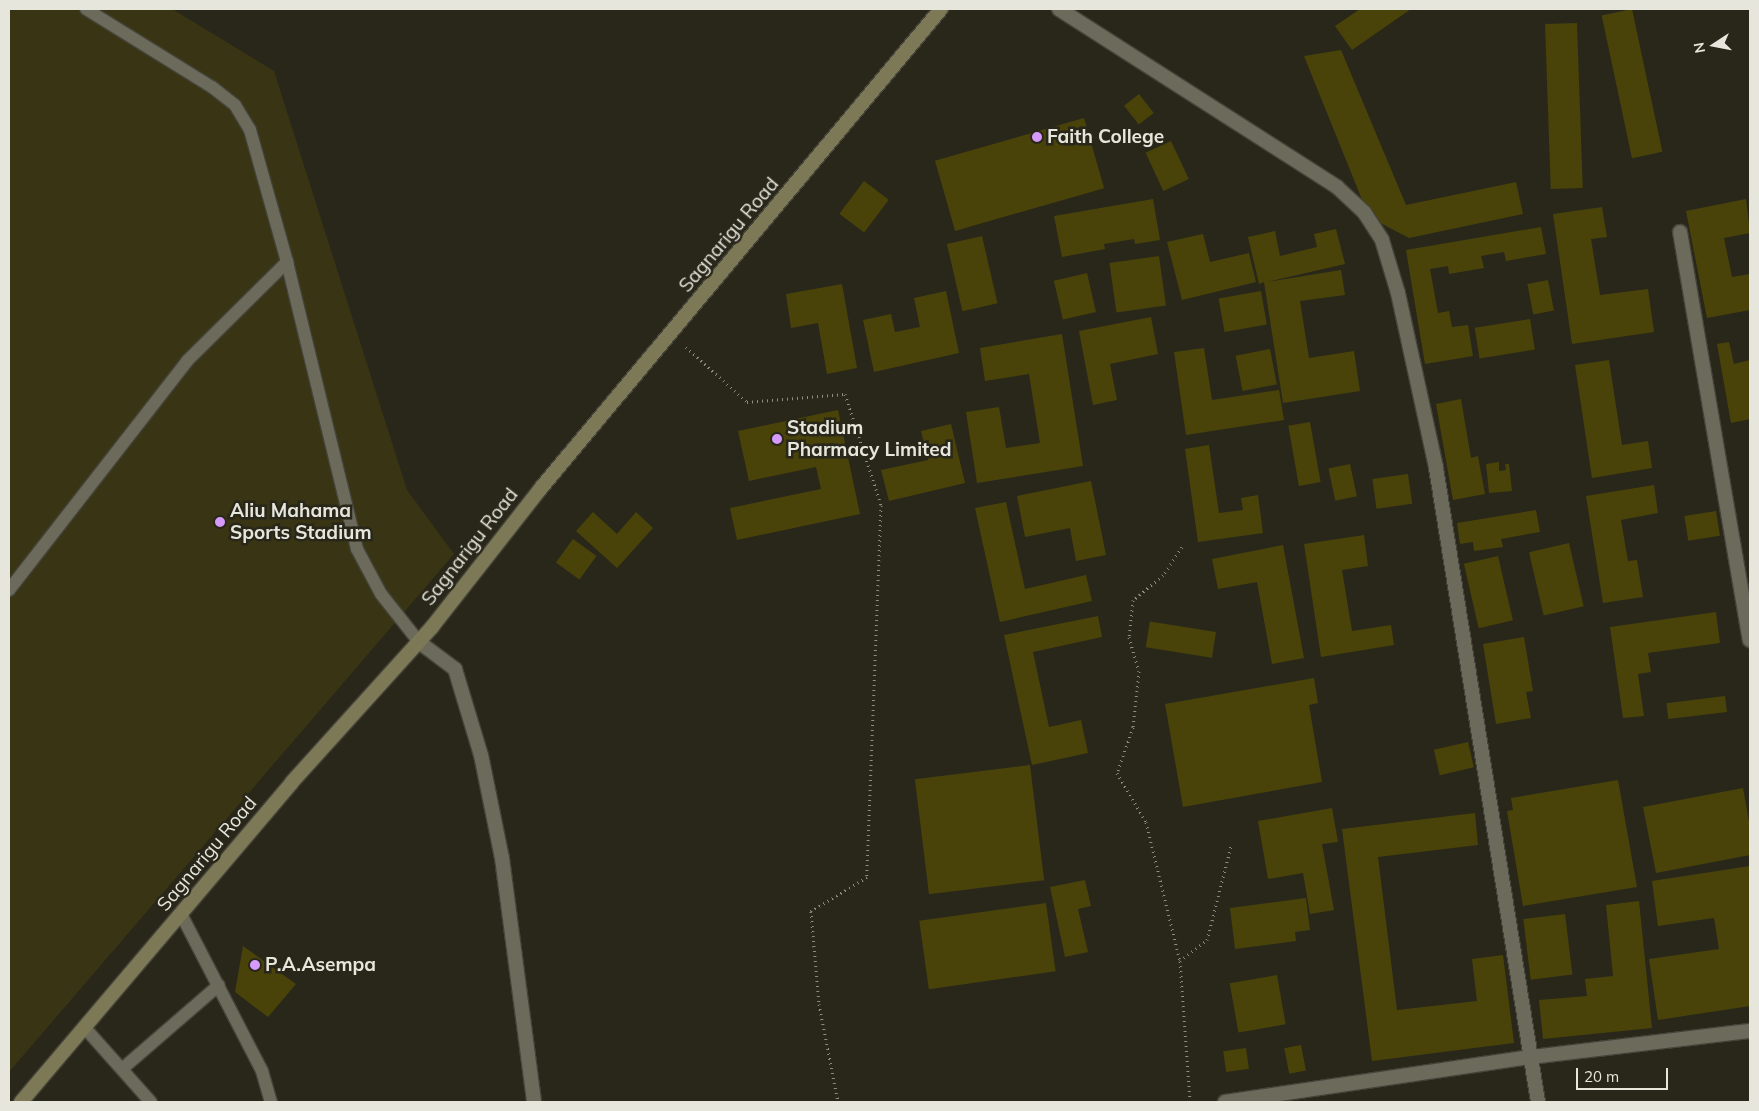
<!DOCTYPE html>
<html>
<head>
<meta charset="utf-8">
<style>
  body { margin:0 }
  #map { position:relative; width:1759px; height:1111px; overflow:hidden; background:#29271a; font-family:Mulish,sans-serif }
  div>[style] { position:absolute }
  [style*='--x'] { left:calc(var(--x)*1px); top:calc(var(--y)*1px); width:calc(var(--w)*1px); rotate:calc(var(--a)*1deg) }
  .green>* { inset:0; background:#393514 }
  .building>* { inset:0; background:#49430a; transform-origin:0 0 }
  .path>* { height:3px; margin-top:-1.5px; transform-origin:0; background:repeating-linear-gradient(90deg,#8d8c81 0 1px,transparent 0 5px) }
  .roads { filter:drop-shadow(1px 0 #444339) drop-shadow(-1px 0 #444339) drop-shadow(0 1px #444339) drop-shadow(0 -1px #444339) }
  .service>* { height:12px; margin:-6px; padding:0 6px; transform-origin:6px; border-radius:6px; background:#6b6a5b }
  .minor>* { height:14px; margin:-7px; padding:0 7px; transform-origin:7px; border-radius:7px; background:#6b6a5b }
  .secondary>* { height:14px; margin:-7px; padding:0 7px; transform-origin:7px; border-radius:7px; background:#7d7956 }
  .dots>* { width:14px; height:14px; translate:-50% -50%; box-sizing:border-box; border:2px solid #29271a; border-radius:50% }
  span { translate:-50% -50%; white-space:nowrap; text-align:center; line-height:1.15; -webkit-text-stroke:5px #29271a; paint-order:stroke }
  .poi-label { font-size:19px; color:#e6e6dd; font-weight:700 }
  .left { translate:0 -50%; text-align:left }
  .street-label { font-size:19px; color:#e6e6dd }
  .frame { position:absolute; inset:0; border:10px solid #e6e6dd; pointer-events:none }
  .north { position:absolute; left:1689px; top:20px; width:50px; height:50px; -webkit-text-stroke:4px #29271a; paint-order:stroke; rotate:259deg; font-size:14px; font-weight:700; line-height:20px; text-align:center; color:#e6e6dd }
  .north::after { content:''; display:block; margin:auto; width:18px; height:22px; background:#e6e6dd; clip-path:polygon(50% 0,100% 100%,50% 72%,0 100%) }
  .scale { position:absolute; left:1576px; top:1068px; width:92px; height:22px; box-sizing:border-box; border:2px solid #e6e6dd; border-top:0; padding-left:6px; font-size:15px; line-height:18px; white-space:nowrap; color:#e6e6dd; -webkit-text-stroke:4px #29271a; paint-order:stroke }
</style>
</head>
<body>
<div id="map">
  <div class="green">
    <i style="clip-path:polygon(9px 9px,172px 9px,274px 71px,407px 490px,454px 554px,9px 1072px)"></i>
  </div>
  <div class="building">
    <i style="clip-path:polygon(1360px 9px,1411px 9px,1352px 50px,1335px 26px)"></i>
    <i style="left:1632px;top:9px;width:146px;height:31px;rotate:78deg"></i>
    <i style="left:1577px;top:23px;width:165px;height:32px;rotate:88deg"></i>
    <i style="clip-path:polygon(1341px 50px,1406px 205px,1516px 182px,1523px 214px,1409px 238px,1369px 217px,1304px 56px)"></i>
    <i style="left:1139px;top:94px;width:24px;height:19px;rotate:52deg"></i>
    <i style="left:1084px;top:118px;width:73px;height:155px;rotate:74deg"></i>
    <i style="left:1171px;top:141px;width:42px;height:28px;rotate:65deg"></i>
    <i style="left:864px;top:181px;width:31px;height:41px;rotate:37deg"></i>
    <i style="clip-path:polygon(1153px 199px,1160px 240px,1135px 244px,1134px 239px,1104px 244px,1105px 249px,1062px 257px,1054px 216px)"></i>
    <i style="clip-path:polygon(1746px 199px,1750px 233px,1724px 238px,1732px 277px,1750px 274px,1750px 310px,1707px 318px,1686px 211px)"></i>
    <i style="clip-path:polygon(1602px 207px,1607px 237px,1591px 239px,1600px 295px,1648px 289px,1654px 332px,1572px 344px,1553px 214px)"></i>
    <i style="clip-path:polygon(1541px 227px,1546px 254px,1506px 261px,1504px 252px,1481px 256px,1484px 268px,1449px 274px,1448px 266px,1430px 269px,1438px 313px,1449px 311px,1452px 327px,1468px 325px,1473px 356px,1425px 364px,1406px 250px)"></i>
    <i style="clip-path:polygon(1336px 229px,1345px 264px,1267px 282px,1341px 270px,1345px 295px,1300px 301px,1309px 358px,1354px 351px,1360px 391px,1283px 403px,1264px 282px,1259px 284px,1248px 237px,1275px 231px,1280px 256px,1317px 247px,1314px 234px)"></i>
    <i style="clip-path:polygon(1203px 234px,1210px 262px,1249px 253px,1256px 282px,1182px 300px,1167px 242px)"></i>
    <i style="left:982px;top:236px;width:69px;height:36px;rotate:77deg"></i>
    <i style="left:1159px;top:256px;width:50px;height:50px;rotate:82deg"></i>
    <i style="left:1087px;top:273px;width:40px;height:34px;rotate:77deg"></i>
    <i style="left:1548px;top:280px;width:31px;height:21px;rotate:79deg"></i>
    <i style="clip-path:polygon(842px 284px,857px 368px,827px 374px,818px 323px,791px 328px,786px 294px)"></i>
    <i style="clip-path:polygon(946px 291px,959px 353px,874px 372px,863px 320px,891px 314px,895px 332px,920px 327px,914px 298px)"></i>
    <i style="left:1261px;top:291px;width:34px;height:43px;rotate:80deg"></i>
    <i style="clip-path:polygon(1151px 317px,1158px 354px,1110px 364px,1117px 400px,1093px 405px,1079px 331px)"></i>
    <i style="left:1530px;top:319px;width:31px;height:56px;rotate:81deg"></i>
    <i style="clip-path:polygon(1062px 334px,1083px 466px,977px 483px,966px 412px,999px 407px,1006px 448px,1040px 443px,1029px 374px,985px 381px,980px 348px)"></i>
    <i style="clip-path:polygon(1729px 342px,1734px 364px,1750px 360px,1750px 419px,1731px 423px,1717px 344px)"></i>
    <i style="clip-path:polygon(1204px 348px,1212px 400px,1279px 390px,1284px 420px,1186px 435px,1174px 352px)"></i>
    <i style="left:1270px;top:349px;width:36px;height:35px;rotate:79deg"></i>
    <i style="clip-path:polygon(1609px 360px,1622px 445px,1648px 441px,1652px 468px,1592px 478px,1575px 365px)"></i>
    <i style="clip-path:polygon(1461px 399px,1471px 458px,1478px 456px,1485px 494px,1453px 500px,1436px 404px)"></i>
    <i style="clip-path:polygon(838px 410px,860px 514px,737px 540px,730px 508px,821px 489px,816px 467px,749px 481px,738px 431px)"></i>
    <i style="left:1310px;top:422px;width:61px;height:22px;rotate:80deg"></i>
    <i style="clip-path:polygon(951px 424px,965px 483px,889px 501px,881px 470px,928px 460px,921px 431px)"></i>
    <i style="clip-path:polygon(1209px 445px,1219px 513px,1243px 510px,1241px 498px,1258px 495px,1263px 533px,1198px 542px,1185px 449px)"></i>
    <i style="clip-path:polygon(1499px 462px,1499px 471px,1506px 470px,1505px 464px,1509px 464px,1512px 491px,1489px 493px,1486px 464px)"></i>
    <i style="left:1350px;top:464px;width:33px;height:22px;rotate:78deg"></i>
    <i style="left:1408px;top:474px;width:30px;height:36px;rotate:82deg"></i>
    <i style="clip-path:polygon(1091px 481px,1106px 555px,1076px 561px,1070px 528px,1025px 537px,1017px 496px)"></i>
    <i style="clip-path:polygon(1654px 485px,1658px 513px,1621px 520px,1628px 561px,1637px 560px,1643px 597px,1603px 603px,1586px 496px)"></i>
    <i style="clip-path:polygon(1006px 502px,1025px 589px,1086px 575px,1092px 601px,1000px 622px,975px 508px)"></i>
    <i style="clip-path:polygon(1536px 510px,1540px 532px,1501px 539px,1503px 547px,1474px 551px,1473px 542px,1460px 544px,1457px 523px)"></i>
    <i style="left:1716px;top:511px;width:25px;height:32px;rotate:81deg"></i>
    <i style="clip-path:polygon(593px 512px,617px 534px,636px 512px,653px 528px,617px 568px,576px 531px)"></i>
    <i style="clip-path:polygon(1364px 535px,1368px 566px,1342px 570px,1352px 631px,1391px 625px,1394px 645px,1321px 657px,1304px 544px)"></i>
    <i style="left:573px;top:539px;width:29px;height:29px;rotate:36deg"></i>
    <i style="left:1569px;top:543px;width:65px;height:41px;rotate:77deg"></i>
    <i style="clip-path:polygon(1283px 545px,1304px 658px,1272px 664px,1257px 582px,1218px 589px,1212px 559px)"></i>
    <i style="left:1498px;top:556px;width:66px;height:35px;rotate:77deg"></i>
    <i style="clip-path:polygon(1716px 612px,1720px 643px,1648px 653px,1651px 672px,1638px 674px,1644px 716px,1623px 718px,1610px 627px)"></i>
    <i style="clip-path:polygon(1098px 616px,1102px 637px,1033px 652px,1049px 727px,1081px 720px,1088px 753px,1032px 765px,1004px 635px)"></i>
    <i style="left:1216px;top:632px;width:26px;height:67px;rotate:99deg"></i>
    <i style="clip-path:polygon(1524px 637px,1533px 691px,1526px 692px,1531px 718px,1496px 724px,1483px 644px)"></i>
    <i style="clip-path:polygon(1314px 678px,1318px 703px,1309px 705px,1322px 782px,1183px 807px,1165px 704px)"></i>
    <i style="left:1725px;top:696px;width:16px;height:59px;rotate:83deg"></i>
    <i style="left:1468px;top:742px;width:26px;height:35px;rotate:77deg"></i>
    <i style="left:1030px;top:765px;width:116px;height:116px;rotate:83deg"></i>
    <i style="clip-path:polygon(1618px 780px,1637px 887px,1523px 906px,1507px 811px,1513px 810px,1511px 798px)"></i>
    <i style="clip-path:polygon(1743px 788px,1750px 827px,1750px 855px,1656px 873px,1643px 807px)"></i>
    <i style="clip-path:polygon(1332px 808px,1338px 842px,1322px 844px,1334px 910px,1310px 914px,1303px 873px,1268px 879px,1258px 821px)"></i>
    <i style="clip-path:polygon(1475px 813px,1478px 845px,1378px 857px,1397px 1010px,1477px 1001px,1472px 959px,1503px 955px,1514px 1043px,1372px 1061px,1342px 829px)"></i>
    <i style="clip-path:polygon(1750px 866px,1750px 1006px,1658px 1020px,1649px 959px,1719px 949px,1714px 918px,1658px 926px,1652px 881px)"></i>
    <i style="clip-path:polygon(1085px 880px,1091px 906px,1078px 909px,1088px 952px,1065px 957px,1050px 887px)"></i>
    <i style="clip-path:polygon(1306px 898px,1310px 930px,1295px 932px,1296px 941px,1235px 949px,1230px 908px)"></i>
    <i style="clip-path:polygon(1639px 901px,1652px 1028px,1543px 1039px,1539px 1000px,1587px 996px,1585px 979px,1613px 976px,1606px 905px)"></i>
    <i style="left:1046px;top:903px;width:69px;height:128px;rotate:82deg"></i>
    <i style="left:1565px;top:914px;width:61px;height:42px;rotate:83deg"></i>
    <i style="clip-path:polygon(243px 946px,296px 984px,268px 1017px,235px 992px)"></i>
    <i style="left:1277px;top:975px;width:50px;height:48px;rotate:80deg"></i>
    <i style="left:1301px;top:1045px;width:26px;height:17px;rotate:79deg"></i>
    <i style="left:1246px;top:1048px;width:21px;height:23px;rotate:82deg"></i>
  </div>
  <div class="path">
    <i style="--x:686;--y:347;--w:82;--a:42"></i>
    <i style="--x:747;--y:402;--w:98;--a:-4.7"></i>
    <i style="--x:845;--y:394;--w:117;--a:72"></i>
    <i style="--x:881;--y:505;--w:372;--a:92.2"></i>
    <i style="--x:867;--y:877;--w:66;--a:148.7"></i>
    <i style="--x:811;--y:911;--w:93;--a:85.1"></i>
    <i style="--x:819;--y:1004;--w:100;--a:79"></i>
    <i style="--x:1182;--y:547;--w:34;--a:124"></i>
    <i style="--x:1163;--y:575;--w:39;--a:140"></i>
    <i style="--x:1133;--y:600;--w:37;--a:96"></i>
    <i style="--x:1129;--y:637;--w:35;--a:74"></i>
    <i style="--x:1139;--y:671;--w:56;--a:96.1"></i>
    <i style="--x:1133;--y:727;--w:49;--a:109.2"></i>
    <i style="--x:1117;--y:773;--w:57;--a:59.4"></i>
    <i style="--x:1146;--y:822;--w:143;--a:76.3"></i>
    <i style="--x:1180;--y:961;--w:141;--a:85.9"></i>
    <i style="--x:1180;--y:961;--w:34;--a:-38"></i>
    <i style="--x:1207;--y:940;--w:97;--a:-75.7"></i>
  </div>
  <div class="roads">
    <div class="service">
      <i style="--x:86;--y:9;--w:148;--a:31.8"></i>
      <i style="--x:212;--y:87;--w:29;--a:38"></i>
      <i style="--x:235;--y:105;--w:29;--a:59"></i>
      <i style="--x:250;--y:130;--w:137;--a:74.3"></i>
      <i style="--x:287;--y:262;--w:295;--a:76.3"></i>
      <i style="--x:357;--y:549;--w:51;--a:61.9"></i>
      <i style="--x:381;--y:594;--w:61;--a:51.6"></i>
      <i style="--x:9;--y:590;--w:290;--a:-52.1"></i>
      <i style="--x:187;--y:361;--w:141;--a:-44.7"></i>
      <i style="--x:181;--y:914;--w:177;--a:62.7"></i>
      <i style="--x:262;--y:1071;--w:32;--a:74"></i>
      <i style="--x:85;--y:1028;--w:99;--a:48.3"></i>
      <i style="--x:122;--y:1069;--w:128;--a:-40.9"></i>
    </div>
    <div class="minor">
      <i style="--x:1059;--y:9;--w:330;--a:32.6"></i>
      <i style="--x:1337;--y:187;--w:37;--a:43"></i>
      <i style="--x:1364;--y:212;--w:33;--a:57"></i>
      <i style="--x:1382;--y:240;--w:55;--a:73.2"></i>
      <i style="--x:1398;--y:293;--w:179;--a:77.7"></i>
      <i style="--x:1436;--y:468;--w:642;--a:80.86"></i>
      <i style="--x:1680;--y:232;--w:414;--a:80.3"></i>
      <i style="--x:419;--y:642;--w:45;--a:36.9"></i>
      <i style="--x:455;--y:669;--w:90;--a:73.2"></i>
      <i style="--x:481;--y:755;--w:105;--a:78.5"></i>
      <i style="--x:502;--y:858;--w:246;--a:82.5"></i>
      <i style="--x:1225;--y:1102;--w:309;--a:-8.4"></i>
      <i style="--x:1531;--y:1057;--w:221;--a:-6.8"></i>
    </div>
    <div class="secondary">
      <i style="--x:21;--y:1102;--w:419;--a:-49.7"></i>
      <i style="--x:292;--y:782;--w:209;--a:-47.9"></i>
      <i style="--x:432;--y:627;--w:177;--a:-51.9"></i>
      <i style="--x:541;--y:488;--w:624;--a:-50.14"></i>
    </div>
  </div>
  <div class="dots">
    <i style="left:1037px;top:137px;background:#d69bfa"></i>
    <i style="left:777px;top:439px;background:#d69bfa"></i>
    <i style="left:220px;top:522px;background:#d69bfa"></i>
    <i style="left:255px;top:965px;background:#d69bfa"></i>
  </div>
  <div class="poi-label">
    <span class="left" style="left:1047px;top:137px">Faith College</span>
    <span class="left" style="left:787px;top:439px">Stadium<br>Pharmacy Limited</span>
    <span class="left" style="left:230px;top:522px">Aliu Mahama<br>Sports Stadium</span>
    <span class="left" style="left:265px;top:965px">P.A.Asempa</span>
  </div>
  <div class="street-label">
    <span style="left:729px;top:235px;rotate:-50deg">Sagnarigu Road</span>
    <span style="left:470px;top:547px;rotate:-52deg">Sagnarigu Road</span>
    <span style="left:207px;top:854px;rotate:-50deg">Sagnarigu Road</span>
  </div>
  <div class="frame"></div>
  <div class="north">N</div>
  <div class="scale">20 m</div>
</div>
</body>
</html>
